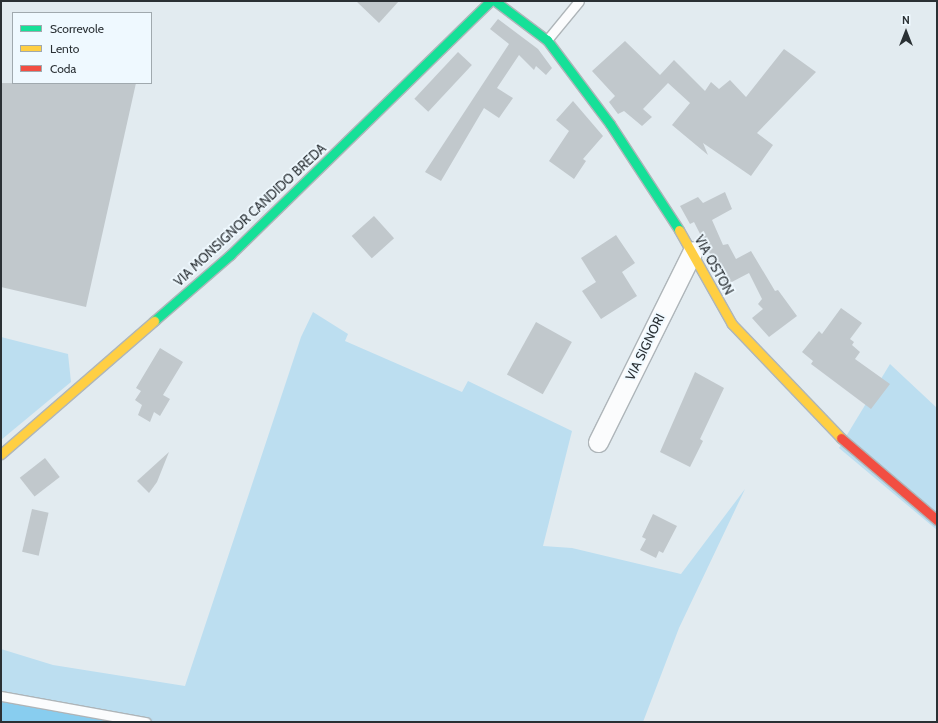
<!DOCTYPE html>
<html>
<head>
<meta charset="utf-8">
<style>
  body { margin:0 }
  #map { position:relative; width:938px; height:723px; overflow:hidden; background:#e2ebf0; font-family:Cabin,sans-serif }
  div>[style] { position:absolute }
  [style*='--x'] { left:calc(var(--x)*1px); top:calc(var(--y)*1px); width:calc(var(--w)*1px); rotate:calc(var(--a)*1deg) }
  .green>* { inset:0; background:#bcdef0 }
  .water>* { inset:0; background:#88cdef }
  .building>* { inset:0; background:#c1c8cc; transform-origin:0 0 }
  .roads { filter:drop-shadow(1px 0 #aeb5b9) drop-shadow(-1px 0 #aeb5b9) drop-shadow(0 1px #aeb5b9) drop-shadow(0 -1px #aeb5b9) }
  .lane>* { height:9px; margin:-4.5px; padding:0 4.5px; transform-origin:4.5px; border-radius:4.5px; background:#fbfcfd }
  .street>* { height:19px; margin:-9.5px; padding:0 9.5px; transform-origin:9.5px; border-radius:9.5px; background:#fbfcfd }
  .fast>* { height:9px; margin:-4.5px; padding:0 4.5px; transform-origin:4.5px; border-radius:4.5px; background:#16e098 }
  .slow>* { height:9px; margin:-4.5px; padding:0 4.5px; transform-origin:4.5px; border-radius:4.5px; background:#ffcf43 }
  .jam>* { height:9px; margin:-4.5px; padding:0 4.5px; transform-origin:4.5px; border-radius:4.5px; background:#f24e42 }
  span { translate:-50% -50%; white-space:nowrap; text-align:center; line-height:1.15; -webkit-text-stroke:3.5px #eff9ff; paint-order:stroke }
  .street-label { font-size:13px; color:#2a3034 }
  .frame { position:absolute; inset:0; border:2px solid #2a3034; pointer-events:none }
  .legend { position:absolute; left:12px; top:12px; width:140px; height:72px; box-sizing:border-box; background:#eff9ff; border:1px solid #a0a9ae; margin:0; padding:5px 7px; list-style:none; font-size:12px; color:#2a3034 }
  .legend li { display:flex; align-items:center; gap:8px; height:20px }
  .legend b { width:20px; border:1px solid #a0a9ae }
  .north { position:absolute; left:886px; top:12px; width:40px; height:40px; -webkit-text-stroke:3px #eff9ff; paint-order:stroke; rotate:0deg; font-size:11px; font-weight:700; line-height:16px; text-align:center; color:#2a3034 }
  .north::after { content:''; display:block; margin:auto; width:14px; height:18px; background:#2a3034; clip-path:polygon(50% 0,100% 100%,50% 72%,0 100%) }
</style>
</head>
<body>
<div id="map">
  <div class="green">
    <i style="clip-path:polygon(313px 312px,348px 334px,345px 341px,462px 392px,468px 381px,572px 431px,543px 546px,572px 548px,681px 574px,745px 489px,679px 628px,643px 722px,114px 722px,1px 701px,1px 649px,53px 665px,185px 686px,301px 337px)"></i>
    <i style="clip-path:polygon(1px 337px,68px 354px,71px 382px,1px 440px)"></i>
    <i style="clip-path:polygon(890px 364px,937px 408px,937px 530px,839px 448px)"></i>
  </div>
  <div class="water">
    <i style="clip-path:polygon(1px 701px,114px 722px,1px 722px)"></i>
  </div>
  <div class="building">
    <i style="clip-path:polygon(356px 1px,399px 1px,379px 23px)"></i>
    <i style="clip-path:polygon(498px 19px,538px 49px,552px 68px,546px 75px,536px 66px,534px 70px,519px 55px,497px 88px,513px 98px,499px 118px,484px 108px,441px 181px,425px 172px,509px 44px,490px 29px)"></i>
    <i style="clip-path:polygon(625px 41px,660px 75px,674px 60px,705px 91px,711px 82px,719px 89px,730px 80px,746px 97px,784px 49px,816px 72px,757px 133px,773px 145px,751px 176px,703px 143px,708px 155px,672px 125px,690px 103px,668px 83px,643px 109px,652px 117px,642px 126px,624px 111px,618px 114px,609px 102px,615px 96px,592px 71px)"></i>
    <i style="left:458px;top:52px;width:19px;height:64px;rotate:43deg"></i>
    <i style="clip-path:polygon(1px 83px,136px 83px,86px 307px,1px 287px)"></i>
    <i style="clip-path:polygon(573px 101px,603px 136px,583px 159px,586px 161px,574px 179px,549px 161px,569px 131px,556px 120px)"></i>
    <i style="clip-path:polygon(725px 192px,732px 209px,712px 220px,723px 245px,728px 244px,736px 259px,751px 251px,775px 291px,778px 290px,797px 316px,769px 337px,752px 318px,763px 309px,758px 304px,762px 299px,749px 273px,726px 285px,694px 222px,690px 224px,680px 206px,698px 197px,703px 203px)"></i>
    <i style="left:374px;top:216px;width:30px;height:30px;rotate:48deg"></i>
    <i style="clip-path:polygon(616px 235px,635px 263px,622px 272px,637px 296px,601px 319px,582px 291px,596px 282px,581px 258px)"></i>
    <i style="clip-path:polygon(841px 308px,862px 323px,850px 339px,854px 342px,852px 345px,860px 352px,855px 359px,890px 384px,871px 409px,811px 364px,813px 361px,802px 352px,819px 331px,822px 334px)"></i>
    <i style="left:536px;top:322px;width:41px;height:60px;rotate:29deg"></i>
    <i style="clip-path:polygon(160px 348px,183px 362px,163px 395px,170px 399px,160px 416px,154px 412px,150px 422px,138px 415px,142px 405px,135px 400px,141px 391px,136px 388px)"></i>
    <i style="clip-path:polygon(695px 372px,724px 388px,700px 439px,703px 441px,690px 467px,660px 452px)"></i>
    <i style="clip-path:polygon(169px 452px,157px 482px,149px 493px,137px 481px)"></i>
    <i style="left:45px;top:458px;width:24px;height:32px;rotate:52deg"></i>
    <i style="left:32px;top:509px;width:17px;height:44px;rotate:13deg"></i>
    <i style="clip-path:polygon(653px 514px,677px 526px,663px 553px,659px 551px,656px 558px,640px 550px,646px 539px,642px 537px)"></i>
  </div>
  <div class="roads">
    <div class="lane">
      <i style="--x:547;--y:40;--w:50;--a:-50.6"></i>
      <i style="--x:1;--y:696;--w:147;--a:10.2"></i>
    </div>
    <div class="street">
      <i style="--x:598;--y:442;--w:213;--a:-63.6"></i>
    </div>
    <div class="fast">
      <i style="--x:495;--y:1;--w:65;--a:36.9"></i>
      <i style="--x:547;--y:40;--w:105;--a:53.1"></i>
      <i style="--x:610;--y:124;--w:126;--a:56.9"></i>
      <i style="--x:154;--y:321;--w:101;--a:-41"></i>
      <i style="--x:230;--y:255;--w:363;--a:-44.3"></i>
    </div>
    <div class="slow">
      <i style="--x:679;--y:230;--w:108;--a:60.6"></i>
      <i style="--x:732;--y:324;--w:158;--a:46.3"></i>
      <i style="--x:1;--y:454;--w:203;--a:-41"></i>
    </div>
    <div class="jam">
      <i style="--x:841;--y:438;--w:126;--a:40.5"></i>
    </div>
  </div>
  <div class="street-label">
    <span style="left:250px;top:215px;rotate:-43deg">VIA MONSIGNOR CANDIDO BREDA</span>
    <span style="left:714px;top:265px;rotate:61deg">VIA OSTON</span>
    <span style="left:645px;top:347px;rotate:-64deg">VIA SIGNORI</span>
  </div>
  <div class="frame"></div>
  <ul class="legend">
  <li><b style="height:5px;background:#16e098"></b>Scorrevole</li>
  <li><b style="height:5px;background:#ffcf43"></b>Lento</li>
  <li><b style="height:5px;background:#f24e42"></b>Coda</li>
  </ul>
  <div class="north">N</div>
</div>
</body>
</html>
